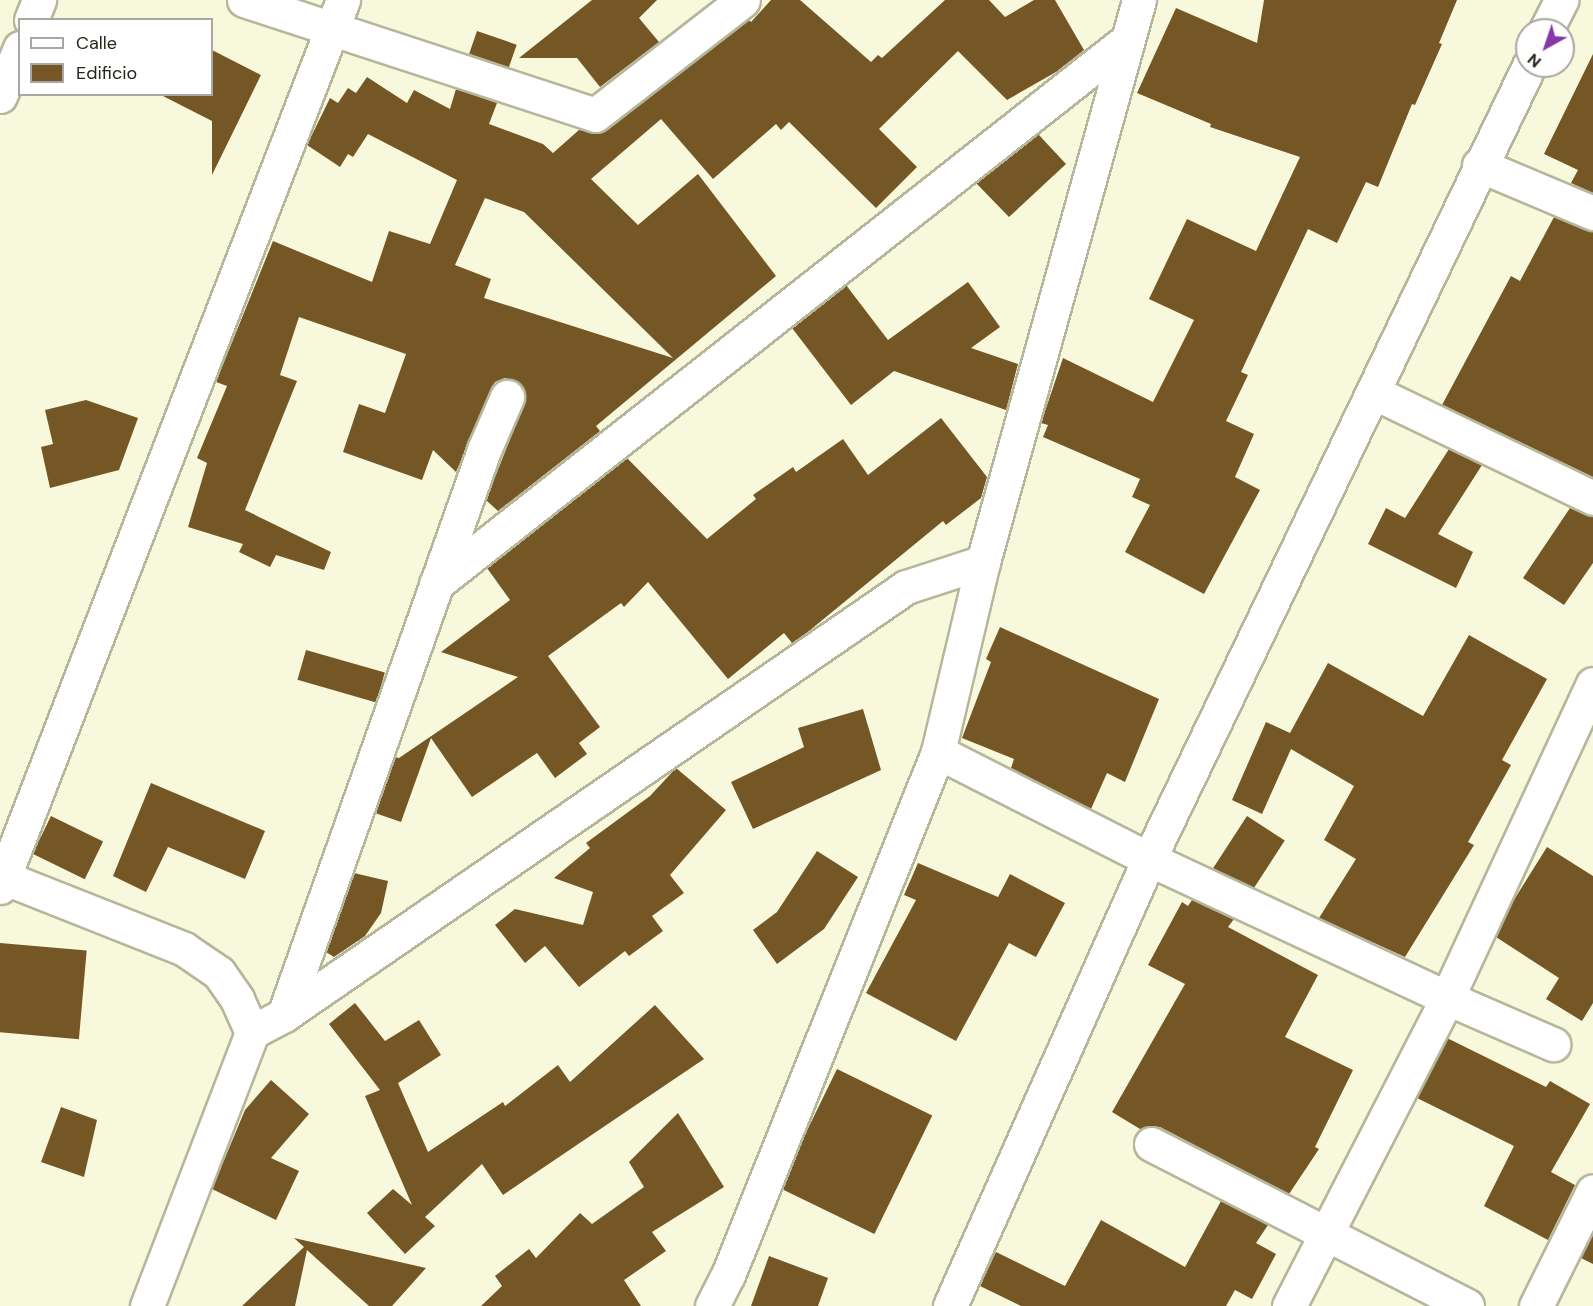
<!DOCTYPE html>
<html>
<head>
<meta charset="utf-8">
<style>
  body { margin:0 }
  #map { position:relative; width:1593px; height:1306px; overflow:hidden; background:#f8f8dc; font-family:"DM Sans",sans-serif }
  div>[style] { position:absolute }
  [style*='--x'] { left:calc(var(--x)*1px); top:calc(var(--y)*1px); width:calc(var(--w)*1px); rotate:calc(var(--a)*1deg) }
  .building>* { inset:0; background:#755726; transform-origin:0 0 }
  .roads { filter:drop-shadow(2px 0 #b6b69b) drop-shadow(-2px 0 #b6b69b) drop-shadow(0 2px #b6b69b) drop-shadow(0 -2px #b6b69b) }
  .minor>* { height:33px; margin:-16.5px; padding:0 16.5px; transform-origin:16.5px; border-radius:16.5px; background:#fff }
  span { translate:-50% -50%; white-space:nowrap; text-align:center; line-height:1.15; -webkit-text-stroke:6px #fff; paint-order:stroke }
  .legend { position:absolute; left:18px; top:18px; width:195px; height:78px; box-sizing:border-box; background:#fff; border:2px solid #a8a8a3; margin:0; padding:8px 10px; list-style:none; font-size:18px; color:#25251a }
  .legend li { display:flex; align-items:center; gap:12px; height:30px }
  .legend b { width:30px; border:2px solid #a8a8a3 }
  .north { position:absolute; left:1515px; top:18px; width:60px; height:60px; box-sizing:border-box; background:#fff; border:2px solid #a8a8a3; border-radius:50%; rotate:220deg; font-size:16px; font-weight:700; line-height:24px; text-align:center; color:#25251a }
  .north::after { content:''; display:block; margin:auto; width:21px; height:27px; background:#8837a7; clip-path:polygon(50% 0,100% 100%,50% 72%,0 100%) }
</style>
</head>
<body>
<div id="map">
  <div class="building">
    <i style="clip-path:polygon(592px 0,657px 0,639px 18px,659px 42px,600px 87px,577px 58px,519px 58px)"></i>
    <i style="clip-path:polygon(evenodd,771px 0,800px 0,871px 62px,878px 55px,882px 58px,945px 0,989px 0,1005px 17px,1034px 0,1055px 0,1084px 50px,1056px 72px,1007px 100px,958px 51px,879px 129px,917px 167px,876px 208px,789px 122px,781px 130px,776px 124px,713px 179px,661px 119px,591px 179px,638px 225px,698px 174px,776px 276px,596px 426px,600px 431px,498px 511px,486px 500px,524px 404px,522px 385px,505px 378px,495px 382px,456px 472px,433px 450px,422px 480px,343px 452px,359px 404px,385px 413px,406px 354px,299px 317px,280px 375px,297px 381px,245px 510px,331px 552px,324px 570px,276px 555px,270px 567px,239px 552px,243px 544px,188px 527px,207px 463px,197px 458px,227px 386px,216px 382px,273px 241px,372px 282px,389px 231px,430px 244px,457px 180px,368px 134px,353px 157px,348px 154px,340px 167px,307px 145px,330px 98px,338px 103px,348px 88px,356px 93px,367px 77px,407px 103px,414px 90px,450px 109px,456px 89px,497px 103px,489px 124px,543px 144px,553px 153px,579px 130px,598px 134px,607px 130px,748px 19px,751px 22px,771px 0,485px 198px,524px 212px,673px 358px,484px 298px,491px 279px,455px 265px,485px 198px)"></i>
    <i style="clip-path:polygon(1264px 0,1457px 0,1439px 43px,1442px 44px,1415px 105px,1412px 104px,1378px 187px,1366px 182px,1337px 243px,1308px 229px,1241px 372px,1248px 375px,1226px 421px,1254px 434px,1235px 477px,1260px 490px,1204px 594px,1125px 552px,1150px 505px,1132px 497px,1140px 479px,1043px 437px,1048px 425px,1041px 423px,1063px 358px,1153px 402px,1194px 320px,1149px 299px,1187px 219px,1256px 251px,1300px 157px,1210px 127px,1211px 124px,1137px 93px,1176px 8px,1257px 43px)"></i>
    <i style="left:477px;top:31px;width:42px;height:24px;rotate:19deg"></i>
    <i style="clip-path:polygon(212px 50px,261px 75px,212px 175px,212px 121px,159px 94px,212px 94px)"></i>
    <i style="clip-path:polygon(1593px 54px,1593px 193px,1571px 183px,1578px 170px,1544px 154px)"></i>
    <i style="clip-path:polygon(1038px 134px,1066px 164px,1009px 217px,976px 183px)"></i>
    <i style="clip-path:polygon(1554px 217px,1593px 231px,1593px 477px,1442px 405px,1511px 276px,1520px 281px)"></i>
    <i style="clip-path:polygon(968px 282px,1000px 327px,971px 348px,1018px 364px,1006px 410px,894px 371px,851px 405px,792px 328px,846px 285px,888px 340px)"></i>
    <i style="clip-path:polygon(86px 400px,138px 418px,119px 470px,50px 488px,41px 447px,53px 444px,45px 410px)"></i>
    <i style="clip-path:polygon(941px 418px,987px 477px,981px 498px,946px 525px,943px 521px,809px 631px,792px 643px,784px 633px,728px 679px,648px 582px,624px 607px,621px 603px,548px 656px,600px 727px,579px 743px,587px 754px,555px 778px,537px 753px,472px 797px,431px 738px,401px 822px,375px 813px,395px 757px,399px 758px,518px 677px,441px 652px,510px 600px,487px 568px,627px 458px,707px 539px,756px 499px,753px 495px,793px 467px,796px 472px,843px 439px,868px 475px)"></i>
    <i style="clip-path:polygon(1449px 449px,1482px 465px,1438px 534px,1473px 552px,1456px 588px,1368px 544px,1386px 508px,1405px 518px)"></i>
    <i style="clip-path:polygon(1570px 508px,1593px 517px,1593px 563px,1564px 605px,1523px 578px)"></i>
    <i style="clip-path:polygon(1000px 627px,1159px 699px,1125px 782px,1107px 773px,1091px 809px,1011px 768px,1014px 759px,962px 738px,991px 662px,986px 659px)"></i>
    <i style="clip-path:polygon(1469px 635px,1547px 679px,1502px 760px,1511px 765px,1468px 842px,1474px 845px,1405px 957px,1319px 918px,1356px 859px,1324px 840px,1354px 786px,1291px 749px,1262px 814px,1232px 800px,1266px 722px,1290px 733px,1328px 663px,1423px 716px)"></i>
    <i style="left:306px;top:650px;width:82px;height:31px;rotate:16deg"></i>
    <i style="clip-path:polygon(863px 709px,881px 770px,753px 829px,731px 782px,804px 747px,798px 728px)"></i>
    <i style="clip-path:polygon(676px 768px,726px 810px,670px 875px,684px 893px,652px 916px,663px 931px,629px 956px,625px 951px,579px 987px,545px 946px,525px 963px,495px 925px,515px 909px,583px 925px,593px 892px,554px 878px,590px 848px,586px 843px,650px 796px)"></i>
    <i style="clip-path:polygon(151px 783px,265px 831px,245px 879px,168px 847px,146px 892px,113px 876px)"></i>
    <i style="left:51px;top:816px;width:58px;height:42px;rotate:26deg"></i>
    <i style="left:1247px;top:816px;width:45px;height:62px;rotate:33deg"></i>
    <i style="clip-path:polygon(1547px 847px,1593px 876px,1593px 1003px,1582px 1021px,1546px 999px,1559px 978px,1496px 937px,1512px 903px)"></i>
    <i style="clip-path:polygon(817px 851px,858px 877px,824px 929px,777px 964px,753px 930px,777px 912px)"></i>
    <i style="clip-path:polygon(918px 863px,998px 897px,1010px 874px,1065px 903px,1036px 957px,1009px 943px,956px 1041px,866px 993px,916px 900px,904px 895px)"></i>
    <i style="clip-path:polygon(354px 873px,388px 881px,381px 913px,365px 936px,334px 957px,326px 952px)"></i>
    <i style="clip-path:polygon(1192px 900px,1234px 919px,1228px 927px,1318px 975px,1285px 1037px,1353px 1070px,1315px 1147px,1319px 1149px,1289px 1194px,1160px 1127px,1140px 1129px,1112px 1112px,1185px 984px,1148px 965px,1182px 902px,1188px 906px)"></i>
    <i style="left:0;top:943px;width:87px;height:89px;rotate:5deg"></i>
    <i style="clip-path:polygon(355px 1003px,385px 1041px,419px 1020px,441px 1055px,398px 1083px,428px 1152px,503px 1102px,505px 1106px,558px 1065px,570px 1082px,655px 1005px,704px 1059px,503px 1195px,482px 1164px,425px 1217px,435px 1226px,405px 1254px,367px 1213px,393px 1189px,412px 1205px,365px 1096px,380px 1090px,329px 1024px)"></i>
    <i style="clip-path:polygon(1447px 1038px,1546px 1087px,1550px 1081px,1590px 1104px,1551px 1172px,1575px 1185px,1548px 1240px,1484px 1206px,1514px 1146px,1417px 1098px)"></i>
    <i style="left:837px;top:1069px;width:106px;height:132px;rotate:26deg"></i>
    <i style="clip-path:polygon(271px 1080px,309px 1114px,271px 1158px,299px 1171px,276px 1220px,212px 1189px,245px 1110px)"></i>
    <i style="clip-path:polygon(61px 1107px,97px 1120px,84px 1177px,41px 1162px)"></i>
    <i style="clip-path:polygon(678px 1113px,724px 1187px,652px 1232px,666px 1251px,624px 1280px,641px 1306px,481px 1306px,502px 1286px,495px 1276px,529px 1249px,536px 1258px,580px 1213px,592px 1224px,644px 1187px,629px 1162px)"></i>
    <i style="clip-path:polygon(1221px 1201px,1268px 1225px,1256px 1243px,1276px 1254px,1252px 1299px,1235px 1290px,1226px 1306px,1021px 1306px,980px 1286px,996px 1252px,1065px 1286px,1101px 1220px,1185px 1267px)"></i>
    <i style="clip-path:polygon(1593px 1233px,1593px 1264px,1581px 1258px)"></i>
    <i style="clip-path:polygon(294px 1238px,426px 1268px,392px 1306px,369px 1306px,307px 1250px,295px 1306px,242px 1306px,304px 1247px)"></i>
    <i style="clip-path:polygon(769px 1256px,828px 1278px,818px 1306px,751px 1306px)"></i>
  </div>
  <div class="roads">
    <div class="minor">
      <i style="--x:244;--y:0;--w:369;--a:18.1"></i>
      <i style="--x:595;--y:115;--w:187;--a:-37.8"></i>
      <i style="--x:31;--y:20;--w:22;--a:-68"></i>
      <i style="--x:1546;--y:30;--w:34;--a:-63"></i>
      <i style="--x:0;--y:96;--w:52;--a:-67.4"></i>
      <i style="--x:1479;--y:165;--w:124;--a:22.8"></i>
      <i style="--x:1373;--y:392;--w:244;--a:25.7"></i>
      <i style="--x:436;--y:584;--w:878;--a:-38.2"></i>
      <i style="--x:938;--y:752;--w:237;--a:26.9"></i>
      <i style="--x:1149;--y:859;--w:329;--a:25"></i>
      <i style="--x:1447;--y:998;--w:116;--a:23.5"></i>
      <i style="--x:0;--y:876;--w:198;--a:21.6"></i>
      <i style="--x:184;--y:949;--w:42;--a:34.4"></i>
      <i style="--x:219;--y:973;--w:32;--a:55"></i>
      <i style="--x:237;--y:999;--w:36;--a:66"></i>
      <i style="--x:252;--y:1032;--w:36;--a:-28"></i>
      <i style="--x:284;--y:1015;--w:755;--a:-34.53"></i>
      <i style="--x:906;--y:587;--w:81;--a:-18"></i>
      <i style="--x:0;--y:887;--w:951;--a:-68.86"></i>
      <i style="--x:284;--y:1015;--w:599;--a:-70.51"></i>
      <i style="--x:484;--y:450;--w:58;--a:-66.5"></i>
      <i style="--x:1151;--y:1144;--w:355;--a:27.1"></i>
      <i style="--x:147;--y:1306;--w:293;--a:-69"></i>
      <i style="--x:712;--y:1306;--w:35;--a:-63"></i>
      <i style="--x:728;--y:1275;--w:564;--a:-68.12"></i>
      <i style="--x:938;--y:752;--w:195;--a:-76.7"></i>
      <i style="--x:983;--y:562;--w:583;--a:-74.49"></i>
      <i style="--x:950;--y:1306;--w:489;--a:-66"></i>
      <i style="--x:1149;--y:859;--w:879;--a:-64.4"></i>
      <i style="--x:1289;--y:1306;--w:346;--a:-62.8"></i>
      <i style="--x:1447;--y:998;--w:346;--a:-65.1"></i>
      <i style="--x:1536;--y:1306;--w:128;--a:-63.6"></i>
    </div>
  </div>
  <ul class="legend">
  <li><b style="height:8px;background:#fff"></b>Calle</li>
  <li><b style="height:16px;background:#755726"></b>Edificio</li>
  </ul>
  <div class="north">N</div>
</div>
</body>
</html>
